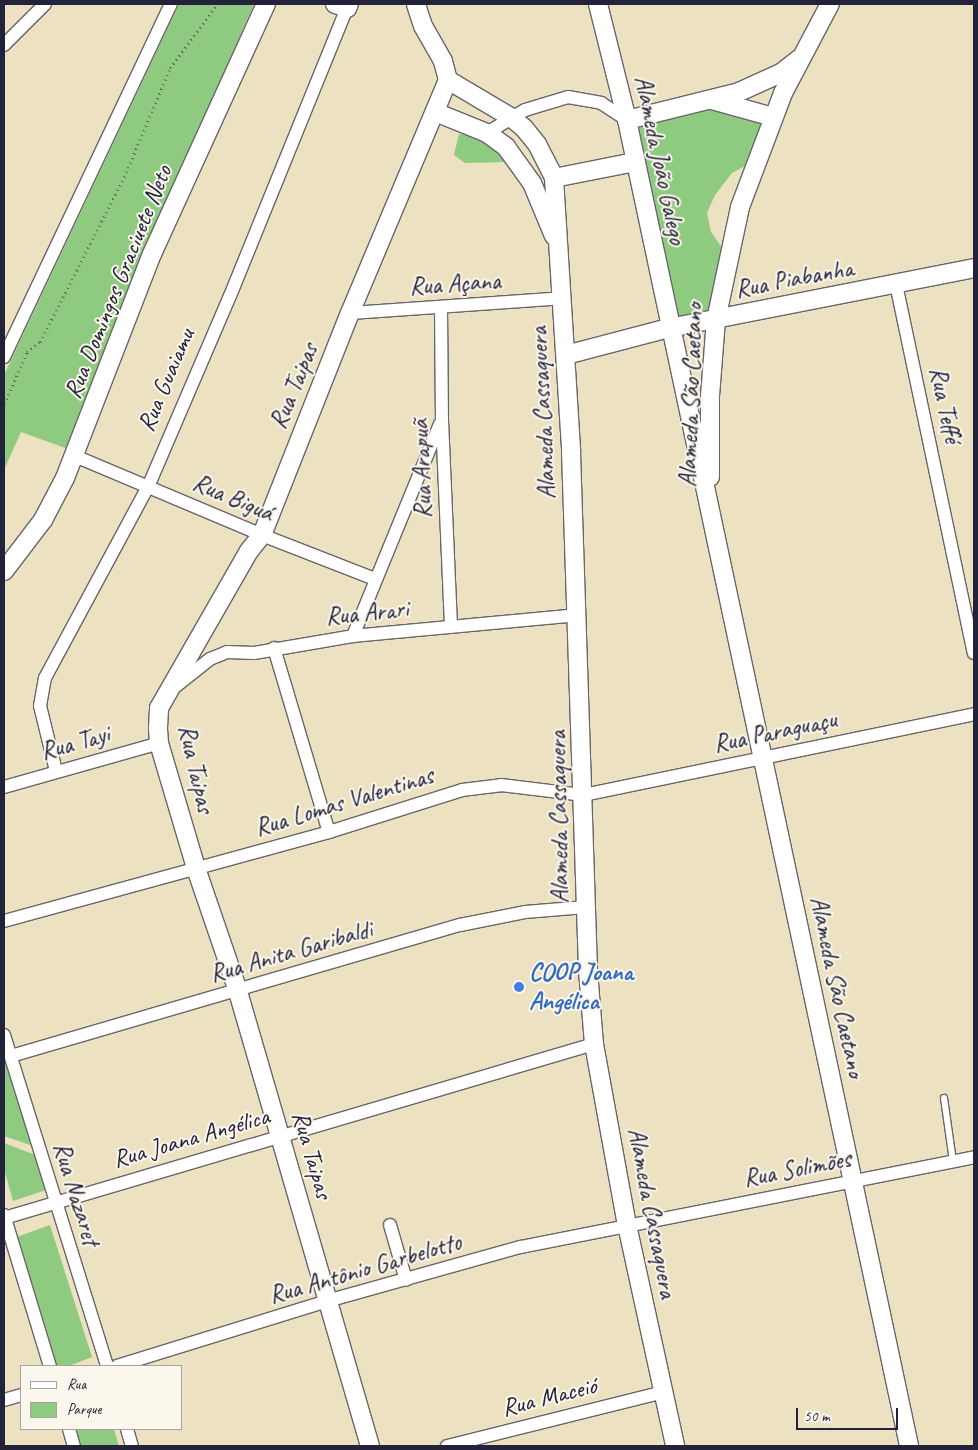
<!DOCTYPE html>
<html>
<head>
<meta charset="utf-8">
<style>
  body { margin:0 }
  #map { position:relative; width:978px; height:1450px; overflow:hidden; background:#ece1c0; font-family:Caveat,sans-serif }
  div>[style] { position:absolute }
  [style*='--x'] { left:calc(var(--x)*1px); top:calc(var(--y)*1px); width:calc(var(--w)*1px); rotate:calc(var(--a)*1deg) }
  .green>* { inset:0; background:#8eca7f }
  .path>* { height:2.5px; margin-top:-1.25px; transform-origin:0; background:repeating-linear-gradient(90deg,#69656a 0 1px,transparent 0 5px) }
  .roads { filter:drop-shadow(1px 0 #69656a) drop-shadow(-1px 0 #69656a) drop-shadow(0 1px #69656a) drop-shadow(0 -1px #69656a) }
  .lane>* { height:6px; margin:-3px; padding:0 3px; transform-origin:3px; border-radius:3px; background:#fff }
  .street>* { height:12px; margin:-6px; padding:0 6px; transform-origin:6px; border-radius:6px; background:#fff }
  .secondary>* { height:18px; margin:-9px; padding:0 9px; transform-origin:9px; border-radius:9px; background:#fff }
  .dots>* { width:14px; height:14px; translate:-50% -50%; box-sizing:border-box; border:2px solid #fbf7ec; border-radius:50% }
  span { translate:-50% -50%; white-space:nowrap; text-align:center; line-height:1.15; -webkit-text-stroke:4px #fbf7ec; paint-order:stroke }
  .street-label { font-size:25px; color:#22223b }
  .shop-label { font-size:25px; color:#366cbe; font-weight:700 }
  .left { translate:0 -50%; text-align:left }
  .frame { position:absolute; inset:0; border:5px solid #22223b; pointer-events:none }
  .legend { position:absolute; left:20px; top:1365px; width:162px; height:65px; box-sizing:border-box; background:#fbf7ec; border:1px solid #a4a2a5; margin:0; padding:6px 9px; list-style:none; font-size:15px; color:#22223b }
  .legend li { display:flex; align-items:center; gap:10px; height:25px }
  .legend b { width:25px; border:1px solid #a4a2a5 }
  .scale { position:absolute; left:796px; top:1408px; width:102px; height:22px; box-sizing:border-box; border:2px solid #22223b; border-top:0; padding-left:6px; font-size:15px; line-height:18px; white-space:nowrap; color:#22223b; -webkit-text-stroke:4px #fbf7ec; paint-order:stroke }
</style>
</head>
<body>
<div id="map">
  <div class="green">
    <i style="clip-path:polygon(179px 4px,254px 4px,150px 244px,68px 449px,21px 432px,4px 470px,4px 375px)"></i>
    <i style="clip-path:polygon(709px 104px,767px 119px,751px 163px,732px 173px,715px 195px,707px 213px,711px 232px,725px 252px,712px 317px,673px 324px,634px 122px)"></i>
    <i style="clip-path:polygon(459px 134px,487px 136px,508px 162px,465px 163px,454px 155px)"></i>
    <i style="clip-path:polygon(4px 1038px,36px 1147px,4px 1136px)"></i>
    <i style="clip-path:polygon(4px 1143px,38px 1156px,49px 1189px,13px 1201px,4px 1169px)"></i>
    <i style="clip-path:polygon(50px 1225px,92px 1357px,69px 1366px,56px 1366px,17px 1237px)"></i>
    <i style="clip-path:polygon(75px 1429px,114px 1429px,119px 1446px,80px 1446px)"></i>
  </div>
  <div class="path">
    <i style="--x:4;--y:404;--w:57;--a:-66.1"></i>
    <i style="--x:27;--y:352;--w:16;--a:-38"></i>
    <i style="--x:40;--y:342;--w:185;--a:-63"></i>
    <i style="--x:124;--y:177;--w:118;--a:-67.1"></i>
    <i style="--x:170;--y:68;--w:79;--a:-53.7"></i>
  </div>
  <div class="roads">
    <div class="lane">
      <i style="--x:944;--y:1098;--w:64;--a:81.9"></i>
    </div>
    <div class="street">
      <i style="--x:4;--y:45;--w:58;--a:-45"></i>
      <i style="--x:487;--y:133;--w:44;--a:-31.2"></i>
      <i style="--x:525;--y:110;--w:45;--a:-16.8"></i>
      <i style="--x:568;--y:97;--w:34;--a:10"></i>
      <i style="--x:601;--y:103;--w:31;--a:33"></i>
      <i style="--x:896;--y:284;--w:377;--a:78.1"></i>
      <i style="--x:441;--y:308;--w:112;--a:89.5"></i>
      <i style="--x:442;--y:420;--w:207;--a:87.5"></i>
      <i style="--x:350;--y:313;--w:213;--a:-4"></i>
      <i style="--x:4;--y:357;--w:391;--a:-64.7"></i>
      <i style="--x:75;--y:456;--w:203;--a:22.9"></i>
      <i style="--x:262;--y:535;--w:121;--a:21.3"></i>
      <i style="--x:353;--y:636;--w:229;--a:-67.7"></i>
      <i style="--x:274;--y:648;--w:192;--a:73.4"></i>
      <i style="--x:176;--y:686;--w:43;--a:-38.5"></i>
      <i style="--x:210;--y:659;--w:18;--a:-22"></i>
      <i style="--x:227;--y:652;--w:27;--a:2"></i>
      <i style="--x:254;--y:653;--w:100;--a:-9.7"></i>
      <i style="--x:353;--y:636;--w:226;--a:-5.3"></i>
      <i style="--x:56;--y:771;--w:67;--a:-103.8"></i>
      <i style="--x:40;--y:706;--w:28;--a:-80"></i>
      <i style="--x:45;--y:678;--w:217;--a:-61.7"></i>
      <i style="--x:148;--y:487;--w:208;--a:-66.8"></i>
      <i style="--x:230;--y:296;--w:311;--a:-67.9"></i>
      <i style="--x:4;--y:787;--w:161;--a:-15.8"></i>
      <i style="--x:4;--y:921;--w:337;--a:-15.3"></i>
      <i style="--x:329;--y:832;--w:139;--a:-17.5"></i>
      <i style="--x:462;--y:790;--w:39;--a:-7"></i>
      <i style="--x:501;--y:785;--w:84;--a:6.9"></i>
      <i style="--x:584;--y:795;--w:398;--a:-11.7"></i>
      <i style="--x:4;--y:1035;--w:347;--a:72.7"></i>
      <i style="--x:11;--y:1056;--w:468;--a:-16.3"></i>
      <i style="--x:460;--y:925;--w:66;--a:-11.3"></i>
      <i style="--x:525;--y:912;--w:61;--a:-4.7"></i>
      <i style="--x:4;--y:1215;--w:158;--a:73.1"></i>
      <i style="--x:4;--y:1218;--w:615;--a:-16.43"></i>
      <i style="--x:390;--y:1225;--w:57;--a:73.8"></i>
      <i style="--x:117;--y:1366;--w:220;--a:-17.2"></i>
      <i style="--x:327;--y:1301;--w:201;--a:-15.6"></i>
      <i style="--x:521;--y:1247;--w:462;--a:-11.2"></i>
      <i style="--x:4;--y:1400;--w:18;--a:-16"></i>
      <i style="--x:69;--y:1429;--w:18;--a:74"></i>
      <i style="--x:127;--y:1429;--w:18;--a:74"></i>
      <i style="--x:447;--y:1446;--w:223;--a:-14"></i>
    </div>
    <div class="secondary">
      <i style="--x:335;--y:4;--w:13;--a:18"></i>
      <i style="--x:347;--y:8;--w:4;--a:-63"></i>
      <i style="--x:598;--y:4;--w:120;--a:76"></i>
      <i style="--x:627;--y:120;--w:1356;--a:77.99"></i>
      <i style="--x:448;--y:80;--w:74;--a:30.7"></i>
      <i style="--x:512;--y:118;--w:16;--a:40"></i>
      <i style="--x:524;--y:128;--w:21;--a:51"></i>
      <i style="--x:537;--y:144;--w:38;--a:63"></i>
      <i style="--x:554;--y:178;--w:275;--a:86.4"></i>
      <i style="--x:571;--y:452;--w:519;--a:88.12"></i>
      <i style="--x:588;--y:971;--w:73;--a:85.3"></i>
      <i style="--x:594;--y:1044;--w:184;--a:79.7"></i>
      <i style="--x:627;--y:1225;--w:226;--a:77.7"></i>
      <i style="--x:712;--y:100;--w:63;--a:15.6"></i>
      <i style="--x:435;--y:112;--w:56;--a:22"></i>
      <i style="--x:487;--y:133;--w:24;--a:36"></i>
      <i style="--x:506;--y:147;--w:44;--a:54.2"></i>
      <i style="--x:532;--y:183;--w:57;--a:67.5"></i>
      <i style="--x:627;--y:120;--w:115;--a:-14"></i>
      <i style="--x:739;--y:92;--w:46;--a:-24.3"></i>
      <i style="--x:781;--y:73;--w:23;--a:-38"></i>
      <i style="--x:554;--y:178;--w:83;--a:-11.2"></i>
      <i style="--x:566;--y:355;--w:106;--a:-14.7"></i>
      <i style="--x:669;--y:328;--w:311;--a:-11.1"></i>
      <i style="--x:710;--y:477;--w:81;--a:-90"></i>
      <i style="--x:710;--y:396;--w:76;--a:-85.5"></i>
      <i style="--x:716;--y:320;--w:116;--a:-78"></i>
      <i style="--x:740;--y:207;--w:122;--a:-69.3"></i>
      <i style="--x:783;--y:93;--w:101;--a:-62.2"></i>
      <i style="--x:4;--y:571;--w:64;--a:-52.6"></i>
      <i style="--x:43;--y:520;--w:47;--a:-62.4"></i>
      <i style="--x:65;--y:478;--w:240;--a:-68.8"></i>
      <i style="--x:152;--y:254;--w:275;--a:-65.5"></i>
      <i style="--x:370;--y:1446;--w:474;--a:-106.2"></i>
      <i style="--x:238;--y:991;--w:130;--a:-108.9"></i>
      <i style="--x:196;--y:868;--w:130;--a:-106.5"></i>
      <i style="--x:159;--y:743;--w:15;--a:-94"></i>
      <i style="--x:158;--y:728;--w:20;--a:-87"></i>
      <i style="--x:159;--y:708;--w:181;--a:-60.2"></i>
      <i style="--x:249;--y:551;--w:21;--a:-51"></i>
      <i style="--x:262;--y:535;--w:239;--a:-68.4"></i>
      <i style="--x:350;--y:313;--w:253;--a:-67.2"></i>
      <i style="--x:448;--y:80;--w:20;--a:-105"></i>
      <i style="--x:443;--y:61;--w:40;--a:-119.7"></i>
      <i style="--x:423;--y:26;--w:23;--a:-108"></i>
    </div>
  </div>
  <div class="dots">
    <i style="left:519px;top:987px;background:#3f7fe0"></i>
  </div>
  <div class="street-label">
    <span style="left:660px;top:160px;rotate:78deg">Alameda João Galego</span>
    <span style="left:794px;top:279px;rotate:-11deg">Rua Piabanha</span>
    <span style="left:118px;top:282px;rotate:-68deg">Rua Domingos Graciuete Neto</span>
    <span style="left:455px;top:284px;rotate:-4deg">Rua Açana</span>
    <span style="left:166px;top:380px;rotate:-67deg">Rua Guaiamu</span>
    <span style="left:294px;top:386px;rotate:-68deg">Rua Taipas</span>
    <span style="left:691px;top:395px;rotate:-88deg">Alameda São Caetano</span>
    <span style="left:945px;top:405px;rotate:78deg">Rua Teffé</span>
    <span style="left:543px;top:413px;rotate:-93deg">Alameda Cassaquera</span>
    <span style="left:422px;top:469px;rotate:-92deg">Rua Arapuã</span>
    <span style="left:233px;top:498px;rotate:23deg">Rua Biguá</span>
    <span style="left:367px;top:613px;rotate:-6deg">Rua Arari</span>
    <span style="left:775px;top:732px;rotate:-12deg">Rua Paraguaçu</span>
    <span style="left:75px;top:743px;rotate:-16deg">Rua Tayi</span>
    <span style="left:196px;top:769px;rotate:77deg">Rua Taipas</span>
    <span style="left:344px;top:802px;rotate:-17deg">Rua Lomas Valentinas</span>
    <span style="left:559px;top:817px;rotate:-91deg">Alameda Cassaquera</span>
    <span style="left:291px;top:952px;rotate:-16deg">Rua Anita Garibaldi</span>
    <span style="left:837px;top:987px;rotate:78deg">Alameda São Caetano</span>
    <span style="left:191px;top:1138px;rotate:-16deg">Rua Joana Angélica</span>
    <span style="left:312px;top:1155px;rotate:74deg">Rua Taipas</span>
    <span style="left:797px;top:1169px;rotate:-11deg">Rua Solimões</span>
    <span style="left:76px;top:1194px;rotate:73deg">Rua Nazaret</span>
    <span style="left:652px;top:1213px;rotate:79deg">Alameda Cassaquera</span>
    <span style="left:365px;top:1269px;rotate:-16deg">Rua Antônio Garbelotto</span>
    <span style="left:549px;top:1397px;rotate:-14deg">Rua Maceió</span>
  </div>
  <div class="shop-label">
    <span class="left" style="left:529px;top:987px">COOP Joana<br>Angélica</span>
  </div>
  <div class="frame"></div>
  <ul class="legend">
  <li><b style="height:6px;background:#fff"></b>Rua</li>
  <li><b style="height:14px;background:#8eca7f"></b>Parque</li>
  </ul>
  <div class="scale">50 m</div>
</div>
</body>
</html>
